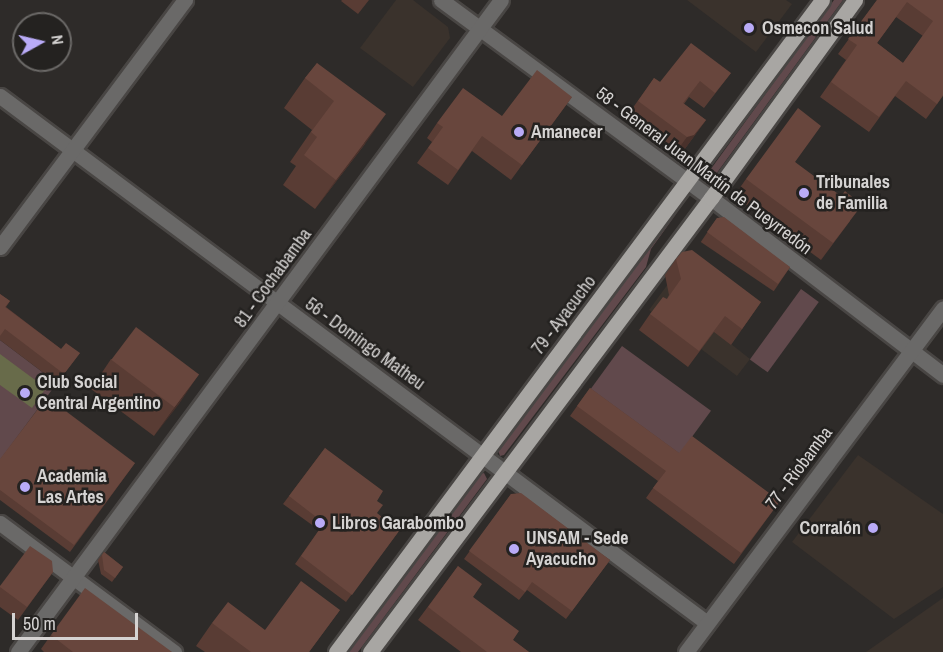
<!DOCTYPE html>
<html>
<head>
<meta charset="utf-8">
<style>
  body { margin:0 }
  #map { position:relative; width:943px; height:652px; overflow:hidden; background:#2e2b29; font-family:"Archivo Narrow",sans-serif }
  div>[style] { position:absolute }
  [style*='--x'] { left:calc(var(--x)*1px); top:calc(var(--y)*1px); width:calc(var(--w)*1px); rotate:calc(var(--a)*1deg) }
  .built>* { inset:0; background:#3a322c }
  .green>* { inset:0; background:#61494c; transform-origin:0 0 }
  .water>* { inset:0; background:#686b4a }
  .roads { filter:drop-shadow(2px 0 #494644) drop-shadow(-2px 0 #494644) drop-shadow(0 2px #494644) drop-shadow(0 -2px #494644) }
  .minor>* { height:15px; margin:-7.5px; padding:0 7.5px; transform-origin:7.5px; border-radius:7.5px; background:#6a6968 }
  .major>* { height:15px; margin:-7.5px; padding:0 7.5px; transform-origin:7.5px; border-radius:7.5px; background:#a8a6a3 }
  .wall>* { inset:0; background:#593c34; transform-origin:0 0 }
  .shaded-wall>* { inset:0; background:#49312b }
  .building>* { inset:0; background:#68463d; transform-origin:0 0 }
  .dots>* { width:16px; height:16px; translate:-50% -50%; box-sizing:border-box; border:3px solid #242220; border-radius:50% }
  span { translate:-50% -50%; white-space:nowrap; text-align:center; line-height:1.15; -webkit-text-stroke:5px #242220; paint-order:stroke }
  .poi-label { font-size:18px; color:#d5d3d2; font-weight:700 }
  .left { translate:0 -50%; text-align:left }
  .right { translate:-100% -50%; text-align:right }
  .street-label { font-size:18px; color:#d5d3d2 }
  .north { position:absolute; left:12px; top:12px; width:60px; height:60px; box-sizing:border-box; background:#242220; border:2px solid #6b6967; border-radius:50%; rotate:82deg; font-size:16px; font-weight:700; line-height:24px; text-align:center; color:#d5d3d2 }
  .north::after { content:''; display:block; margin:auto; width:21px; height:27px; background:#b9abf7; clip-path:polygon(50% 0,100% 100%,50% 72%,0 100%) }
  .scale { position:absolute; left:12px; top:613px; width:126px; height:27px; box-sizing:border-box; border:3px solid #d5d3d2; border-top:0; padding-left:8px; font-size:18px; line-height:21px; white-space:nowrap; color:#d5d3d2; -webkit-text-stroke:4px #242220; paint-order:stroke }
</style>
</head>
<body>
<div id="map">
  <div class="built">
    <i style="clip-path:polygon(396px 0,413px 0,448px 27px,450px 38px,413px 87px,360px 48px)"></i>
    <i style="clip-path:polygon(687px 0,786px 0,792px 4px,756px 52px)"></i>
    <i style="clip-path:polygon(681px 266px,750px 318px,731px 344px,750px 359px,737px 376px,649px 310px)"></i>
    <i style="clip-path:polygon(858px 455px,943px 514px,943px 587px,894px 619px,792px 542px)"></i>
    <i style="clip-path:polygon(943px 598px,943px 652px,866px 652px)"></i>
  </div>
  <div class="green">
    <i style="clip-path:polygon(834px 0,843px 0,711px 181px,708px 182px,705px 177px)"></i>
    <i style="clip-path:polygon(679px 210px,651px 249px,646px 267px,504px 455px,500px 456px,498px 450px)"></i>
    <i style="left:801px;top:289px;width:22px;height:87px;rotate:36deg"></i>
    <i style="clip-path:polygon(0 340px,57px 383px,0 460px)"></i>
    <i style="left:622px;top:346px;width:110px;height:65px;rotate:36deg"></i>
    <i style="clip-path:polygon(484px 473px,487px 479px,358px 652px,348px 652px,480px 474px)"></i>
  </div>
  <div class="water">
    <i style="clip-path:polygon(0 354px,46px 388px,32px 408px,0 385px)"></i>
  </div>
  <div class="roads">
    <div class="minor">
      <i style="--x:441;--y:0;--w:335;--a:36.3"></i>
      <i style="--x:711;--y:198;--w:292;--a:37.3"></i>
      <i style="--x:0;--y:96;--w:882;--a:36.7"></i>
      <i style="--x:0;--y:247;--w:309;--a:-53.2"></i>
      <i style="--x:0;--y:523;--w:217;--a:36.6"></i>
      <i style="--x:18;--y:652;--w:811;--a:-53.47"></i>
      <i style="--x:686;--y:652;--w:429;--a:-53.2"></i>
    </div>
    <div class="major">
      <i style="--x:336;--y:652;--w:813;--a:-53.3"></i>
      <i style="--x:370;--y:652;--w:568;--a:-53.09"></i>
      <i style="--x:711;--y:198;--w:245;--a:-54"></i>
    </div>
  </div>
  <div class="wall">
    <i style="clip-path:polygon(342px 0,369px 0,358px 14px,341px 1px)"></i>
    <i style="clip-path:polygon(evenodd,877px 0,943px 0,943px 96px,926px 119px,895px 96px,869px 132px,820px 97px,846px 60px,838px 54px,877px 0,896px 17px,923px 36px,903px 63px,877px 43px,896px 17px)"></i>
    <i style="clip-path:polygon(317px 63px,365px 144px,315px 209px,283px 185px,296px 166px,290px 162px,312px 130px,284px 108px,305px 78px)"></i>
    <i style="clip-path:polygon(731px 73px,704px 108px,689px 97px,684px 104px,706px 120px,684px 150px,676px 152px,627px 116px,654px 78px,660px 82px)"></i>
    <i style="clip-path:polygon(572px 97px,511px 180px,472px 151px,448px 185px,417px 163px,432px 142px,427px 138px,437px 123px,502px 116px)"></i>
    <i style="clip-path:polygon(795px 162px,850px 221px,821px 260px,734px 196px,746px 179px)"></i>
    <i style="left:717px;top:218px;width:88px;height:29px;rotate:34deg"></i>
    <i style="clip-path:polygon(676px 259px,761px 302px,731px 345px,714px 332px,688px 367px,639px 330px,650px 314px,667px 299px,669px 295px,665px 275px)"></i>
    <i style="clip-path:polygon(0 294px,10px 301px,6px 307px,61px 349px,80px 353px,57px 383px,0 340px)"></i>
    <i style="clip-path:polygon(111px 359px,199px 374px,154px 436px,91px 389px)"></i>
    <i style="clip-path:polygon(590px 388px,679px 453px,780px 501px,734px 564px,646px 498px,658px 481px,570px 416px)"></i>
    <i style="clip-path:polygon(325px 448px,377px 501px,377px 514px,399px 531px,346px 602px,295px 564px,319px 530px,283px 504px)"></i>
    <i style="clip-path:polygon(0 459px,135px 463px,70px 552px,0 500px)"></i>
    <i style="clip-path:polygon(511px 494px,610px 560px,566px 619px,527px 590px,519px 600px,464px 559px)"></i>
    <i style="clip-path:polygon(104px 552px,123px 567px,112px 582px,101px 574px,98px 560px)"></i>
    <i style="clip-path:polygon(458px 566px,473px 597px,513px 640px,529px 652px,461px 652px,418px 620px)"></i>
    <i style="clip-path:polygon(53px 572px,18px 620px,0 607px,0 586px)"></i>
    <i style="clip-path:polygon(340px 610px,309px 652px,205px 652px,196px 646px,212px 623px,265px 630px)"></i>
    <i style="clip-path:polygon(51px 635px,172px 652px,44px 652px,41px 649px)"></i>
  </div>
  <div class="shaded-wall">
    <i style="clip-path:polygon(386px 114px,365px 144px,315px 209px,336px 180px)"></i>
    <i style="clip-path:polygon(706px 120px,684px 150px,676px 152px,687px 137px)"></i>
    <i style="clip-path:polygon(199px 374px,179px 404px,154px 436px,175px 407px)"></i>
  </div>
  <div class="building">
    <i style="clip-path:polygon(evenodd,877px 0,943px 0,943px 95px,937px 104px,906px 81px,879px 117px,831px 82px,857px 45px,848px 39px,877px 0,907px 2px,933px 21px,903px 63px,877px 43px,907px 2px)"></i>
    <i style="clip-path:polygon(691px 43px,731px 73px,715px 93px,700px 81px,683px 103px,706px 120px,694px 135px,687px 137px,638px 101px,654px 78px,660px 82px)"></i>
    <i style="clip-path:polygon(317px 63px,386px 114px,336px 180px,304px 155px,317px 137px,311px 132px,334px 101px,305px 78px)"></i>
    <i style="clip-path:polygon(537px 70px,572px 97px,522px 165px,482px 136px,458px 170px,428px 148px,443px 127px,437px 123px,463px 88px,502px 116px)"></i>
    <i style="clip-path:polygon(798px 108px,821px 126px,795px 162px,841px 196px,845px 191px,862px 205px,833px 243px,746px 179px)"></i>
    <i style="clip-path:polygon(724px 217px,790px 267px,778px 284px,707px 232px,717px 218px)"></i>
    <i style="clip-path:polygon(692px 250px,761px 302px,742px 329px,725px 316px,699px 351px,650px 314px,663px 297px,667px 299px,681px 279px,676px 259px,682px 252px)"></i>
    <i style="clip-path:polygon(0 294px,10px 301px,5px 307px,61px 349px,66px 343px,80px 353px,64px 374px,5px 329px,0 336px)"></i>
    <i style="left:136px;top:327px;width:79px;height:41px;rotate:37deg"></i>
    <i style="clip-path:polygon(590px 388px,679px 453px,692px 436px,780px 501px,741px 553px,653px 488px,666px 471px,577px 406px)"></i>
    <i style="clip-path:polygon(47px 397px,135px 463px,74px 545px,0 490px,0 459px)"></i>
    <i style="clip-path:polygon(325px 448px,383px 491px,377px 501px,383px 505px,377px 513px,399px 531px,352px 595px,301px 556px,324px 523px,289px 496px)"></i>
    <i style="clip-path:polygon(521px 493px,610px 560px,572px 611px,532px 582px,525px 592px,469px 551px,511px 494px)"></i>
    <i style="clip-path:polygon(30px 546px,52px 561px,53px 572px,27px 607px,0 587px,0 586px)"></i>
    <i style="clip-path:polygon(104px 552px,123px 567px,115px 578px,104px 570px,102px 555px)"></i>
    <i style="clip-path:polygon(458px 566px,482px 584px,473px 597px,519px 631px,513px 640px,529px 652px,487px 652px,428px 607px)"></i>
    <i style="clip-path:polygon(301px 581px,340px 610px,309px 652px,251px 652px,212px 623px,228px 602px,265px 630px)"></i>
    <i style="clip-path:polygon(85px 588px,172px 652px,73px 652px,51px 635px)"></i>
  </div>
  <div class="dots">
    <i style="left:749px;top:28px;background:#b9abf7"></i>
    <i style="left:519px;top:132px;background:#b9abf7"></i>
    <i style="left:804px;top:193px;background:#b9abf7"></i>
    <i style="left:25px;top:393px;background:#b9abf7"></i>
    <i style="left:25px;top:487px;background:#b9abf7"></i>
    <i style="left:320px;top:523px;background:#b9abf7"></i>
    <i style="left:873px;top:528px;background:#b9abf7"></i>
    <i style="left:514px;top:549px;background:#b9abf7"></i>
  </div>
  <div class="poi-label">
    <span class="left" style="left:762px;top:28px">Osmecon Salud</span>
    <span class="left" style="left:531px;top:132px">Amanecer</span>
    <span class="left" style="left:816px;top:193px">Tribunales<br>de Familia</span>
    <span class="left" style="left:37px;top:393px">Club Social<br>Central Argentino</span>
    <span class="left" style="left:37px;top:487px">Academia<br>Las Artes</span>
    <span class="left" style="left:332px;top:523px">Libros Garabombo</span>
    <span class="right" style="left:861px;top:528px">Corralón</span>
    <span class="left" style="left:526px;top:549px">UNSAM - Sede<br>Ayacucho</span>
  </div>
  <div class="street-label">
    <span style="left:704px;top:171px;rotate:37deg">58 - General Juan Martín de Pueyrredón</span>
    <span style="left:273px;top:278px;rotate:-54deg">81 - Cochabamba</span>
    <span style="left:564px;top:315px;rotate:-53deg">79 - Ayacucho</span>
    <span style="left:365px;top:344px;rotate:36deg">56 - Domingo Matheu</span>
    <span style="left:799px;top:468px;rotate:-53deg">77 - Riobamba</span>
  </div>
  <div class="north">N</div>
  <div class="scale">50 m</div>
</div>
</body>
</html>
